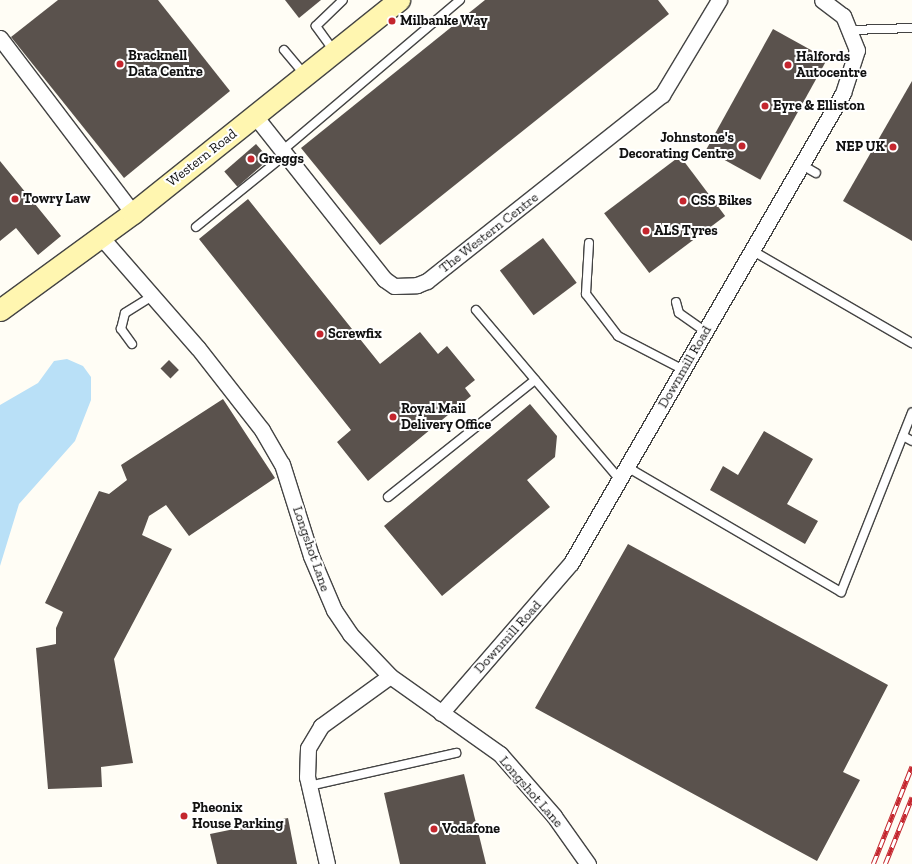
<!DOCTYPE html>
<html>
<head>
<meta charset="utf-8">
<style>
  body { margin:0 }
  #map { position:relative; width:912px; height:864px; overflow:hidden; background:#fffdf5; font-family:"Zilla Slab",serif }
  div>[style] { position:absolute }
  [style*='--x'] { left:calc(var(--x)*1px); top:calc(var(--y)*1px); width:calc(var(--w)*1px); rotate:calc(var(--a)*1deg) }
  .water>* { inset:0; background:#b9e0f7 }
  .building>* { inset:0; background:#5a524d; transform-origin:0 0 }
  .roads { filter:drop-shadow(1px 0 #444) drop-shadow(-1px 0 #444) drop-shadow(0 1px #444) drop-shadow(0 -1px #444) }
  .lane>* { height:8px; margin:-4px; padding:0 4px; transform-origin:4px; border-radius:4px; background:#fff }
  .street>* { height:15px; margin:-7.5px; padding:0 7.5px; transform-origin:7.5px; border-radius:7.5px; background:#fff }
  .secondary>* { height:21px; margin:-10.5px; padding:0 10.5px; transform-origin:10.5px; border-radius:10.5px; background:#fff6b0 }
  .rail>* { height:4.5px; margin-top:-2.25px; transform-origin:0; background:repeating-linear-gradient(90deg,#fff 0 9px,#c4262e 0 18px); box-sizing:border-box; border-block:1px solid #c4262e }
  .dots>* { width:11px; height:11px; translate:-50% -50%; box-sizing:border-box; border:2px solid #fff; border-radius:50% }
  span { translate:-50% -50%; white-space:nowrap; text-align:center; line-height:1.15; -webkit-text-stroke:4px #fff; paint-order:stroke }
  .poi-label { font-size:14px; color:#111; font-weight:700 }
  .left { translate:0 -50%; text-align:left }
  .right { translate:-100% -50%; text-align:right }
  .street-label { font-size:14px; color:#111 }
</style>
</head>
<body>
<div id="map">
  <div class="water">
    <i style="clip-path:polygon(67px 359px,83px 366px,91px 377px,91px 400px,75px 441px,19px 504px,0 566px,0 405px,38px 383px,54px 361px)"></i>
  </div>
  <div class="building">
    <i style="clip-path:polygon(58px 0,158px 0,230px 91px,124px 178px,11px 37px)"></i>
    <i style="clip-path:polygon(285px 0,321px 0,299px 18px)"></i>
    <i style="clip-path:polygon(485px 0,658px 0,669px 14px,380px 245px,301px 148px)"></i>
    <i style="left:773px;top:29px;width:62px;height:138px;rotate:29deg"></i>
    <i style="clip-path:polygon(912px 81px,912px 241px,843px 201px)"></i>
    <i style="left:256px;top:144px;width:20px;height:42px;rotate:49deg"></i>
    <i style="left:680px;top:156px;width:75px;height:95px;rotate:53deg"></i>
    <i style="clip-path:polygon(0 161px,61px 236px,38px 255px,16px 228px,0 241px)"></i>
    <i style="clip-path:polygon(248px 199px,380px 364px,420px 332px,438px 354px,447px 346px,475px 380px,465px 388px,471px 396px,368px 481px,337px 442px,351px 430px,199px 239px)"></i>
    <i style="left:543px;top:238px;width:56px;height:54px;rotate:53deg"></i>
    <i style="left:169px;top:360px;width:14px;height:12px;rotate:45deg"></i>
    <i style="clip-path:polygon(223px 399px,275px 478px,189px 536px,166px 505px,149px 516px,142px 535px,172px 549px,114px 659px,133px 763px,101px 767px,102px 787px,48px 789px,36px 648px,56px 644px,56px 628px,63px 612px,45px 603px,99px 491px,109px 494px,127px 480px,121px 465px)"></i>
    <i style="clip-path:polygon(530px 404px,557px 436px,555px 457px,527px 480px,550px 507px,442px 596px,384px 526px)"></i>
    <i style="clip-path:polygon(764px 431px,813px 459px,787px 504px,818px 521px,805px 544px,710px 490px,723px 466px,738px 475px)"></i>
    <i style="clip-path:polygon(628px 544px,888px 685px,843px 772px,860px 780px,817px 861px,535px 708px)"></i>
    <i style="clip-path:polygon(464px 774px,486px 864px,400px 864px,384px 793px)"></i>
    <i style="clip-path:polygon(288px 818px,297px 864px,217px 864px,210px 834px)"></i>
  </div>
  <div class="roads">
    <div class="lane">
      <i style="--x:852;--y:30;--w:60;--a:-1.9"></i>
      <i style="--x:284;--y:50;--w:33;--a:50"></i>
      <i style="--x:334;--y:51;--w:31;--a:-126"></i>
      <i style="--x:316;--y:26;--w:37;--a:-44"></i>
      <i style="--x:283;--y:150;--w:232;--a:-40.3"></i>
      <i style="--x:802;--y:165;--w:16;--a:30"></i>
      <i style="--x:196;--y:227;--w:116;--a:-39"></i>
      <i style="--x:589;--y:243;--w:51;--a:93.4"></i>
      <i style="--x:586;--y:294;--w:53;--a:52.7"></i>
      <i style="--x:618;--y:336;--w:74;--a:27.3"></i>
      <i style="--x:753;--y:251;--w:184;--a:30.1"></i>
      <i style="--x:676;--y:302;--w:11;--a:75"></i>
      <i style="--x:679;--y:313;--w:33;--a:35"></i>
      <i style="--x:476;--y:310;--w:223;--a:49.7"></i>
      <i style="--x:132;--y:344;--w:19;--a:-126"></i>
      <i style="--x:121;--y:329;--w:16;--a:-76"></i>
      <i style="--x:125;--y:313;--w:32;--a:-32"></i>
      <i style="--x:903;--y:436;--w:10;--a:29"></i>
      <i style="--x:627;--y:467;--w:248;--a:30.3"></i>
      <i style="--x:841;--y:592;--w:193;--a:-68.4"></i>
      <i style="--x:388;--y:497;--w:188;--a:-38.5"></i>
      <i style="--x:309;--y:786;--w:151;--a:-12.7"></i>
    </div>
    <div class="street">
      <i style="--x:0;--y:38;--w:220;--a:52.8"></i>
      <i style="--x:255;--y:116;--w:208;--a:51.6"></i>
      <i style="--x:384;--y:279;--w:12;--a:35"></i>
      <i style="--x:394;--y:286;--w:23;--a:-2"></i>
      <i style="--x:417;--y:285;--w:11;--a:-22"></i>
      <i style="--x:427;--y:281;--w:300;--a:-38.4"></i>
      <i style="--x:662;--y:95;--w:111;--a:-59"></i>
      <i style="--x:101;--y:237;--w:147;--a:48.9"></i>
      <i style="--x:198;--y:348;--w:104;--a:52"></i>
      <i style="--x:262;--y:430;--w:39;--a:60"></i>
      <i style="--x:282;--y:464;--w:96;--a:72.5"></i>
      <i style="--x:311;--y:556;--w:59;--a:66.9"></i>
      <i style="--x:334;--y:610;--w:29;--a:56"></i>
      <i style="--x:350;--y:634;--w:58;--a:46.4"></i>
      <i style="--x:390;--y:676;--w:135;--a:35.3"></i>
      <i style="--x:500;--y:754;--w:82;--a:48.9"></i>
      <i style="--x:554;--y:816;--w:59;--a:54.7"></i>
      <i style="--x:441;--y:713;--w:198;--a:-49.1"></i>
      <i style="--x:571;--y:563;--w:543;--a:-59.94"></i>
      <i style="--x:843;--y:93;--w:45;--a:-72"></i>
      <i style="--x:857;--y:50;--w:37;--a:-112"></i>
      <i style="--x:843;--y:16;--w:26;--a:-143"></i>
      <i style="--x:327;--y:864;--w:89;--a:-102.9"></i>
      <i style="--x:307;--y:777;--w:29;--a:-88"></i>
      <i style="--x:308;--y:748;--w:26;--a:-59"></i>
      <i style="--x:321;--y:726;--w:85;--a:-35.9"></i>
    </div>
    <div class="secondary">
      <i style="--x:0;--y:310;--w:165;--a:-36.1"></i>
      <i style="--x:133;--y:213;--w:341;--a:-38.7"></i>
    </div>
  </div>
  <div class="rail">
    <i style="--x:873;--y:864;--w:105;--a:-68.3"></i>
    <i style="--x:885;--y:864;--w:72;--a:-68.1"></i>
  </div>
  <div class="dots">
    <i style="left:392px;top:21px;background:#c4262e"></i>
    <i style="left:120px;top:64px;background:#c4262e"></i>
    <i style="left:788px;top:65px;background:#c4262e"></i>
    <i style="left:765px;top:106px;background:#c4262e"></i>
    <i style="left:742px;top:146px;background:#c4262e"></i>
    <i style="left:893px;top:147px;background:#c4262e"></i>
    <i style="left:251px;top:159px;background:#c4262e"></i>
    <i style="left:15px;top:199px;background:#c4262e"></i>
    <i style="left:683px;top:201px;background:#c4262e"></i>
    <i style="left:646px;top:231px;background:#c4262e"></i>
    <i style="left:320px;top:334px;background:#c4262e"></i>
    <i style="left:393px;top:417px;background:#c4262e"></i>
    <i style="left:184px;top:816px;background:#c4262e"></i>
    <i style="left:434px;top:829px;background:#c4262e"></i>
  </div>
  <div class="poi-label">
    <span class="left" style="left:400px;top:21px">Milbanke Way</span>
    <span class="left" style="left:128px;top:64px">Bracknell<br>Data Centre</span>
    <span class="left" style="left:796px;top:65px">Halfords<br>Autocentre</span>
    <span class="left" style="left:773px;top:106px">Eyre &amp; Elliston</span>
    <span class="right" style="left:734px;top:146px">Johnstone's<br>Decorating Centre</span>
    <span class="right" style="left:885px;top:147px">NEP UK</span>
    <span class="left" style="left:259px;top:159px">Greggs</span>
    <span class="left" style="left:23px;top:199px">Towry Law</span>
    <span class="left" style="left:691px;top:201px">CSS Bikes</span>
    <span class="left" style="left:654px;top:231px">ALS Tyres</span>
    <span class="left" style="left:328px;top:334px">Screwfix</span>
    <span class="left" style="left:401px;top:417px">Royal Mail<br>Delivery Office</span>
    <span class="left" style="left:192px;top:816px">Pheonix<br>House Parking</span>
    <span class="left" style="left:442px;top:829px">Vodafone</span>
  </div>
  <div class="street-label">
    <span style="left:202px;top:158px;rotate:-38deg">Western Road</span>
    <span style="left:489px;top:233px;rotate:-38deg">The Western Centre</span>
    <span style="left:685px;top:367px;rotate:-60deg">Downmill Road</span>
    <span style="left:311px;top:549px;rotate:71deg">Longshot Lane</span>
    <span style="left:508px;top:637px;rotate:-48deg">Downmill Road</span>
    <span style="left:531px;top:792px;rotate:49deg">Longshot Lane</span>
  </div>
</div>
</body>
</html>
